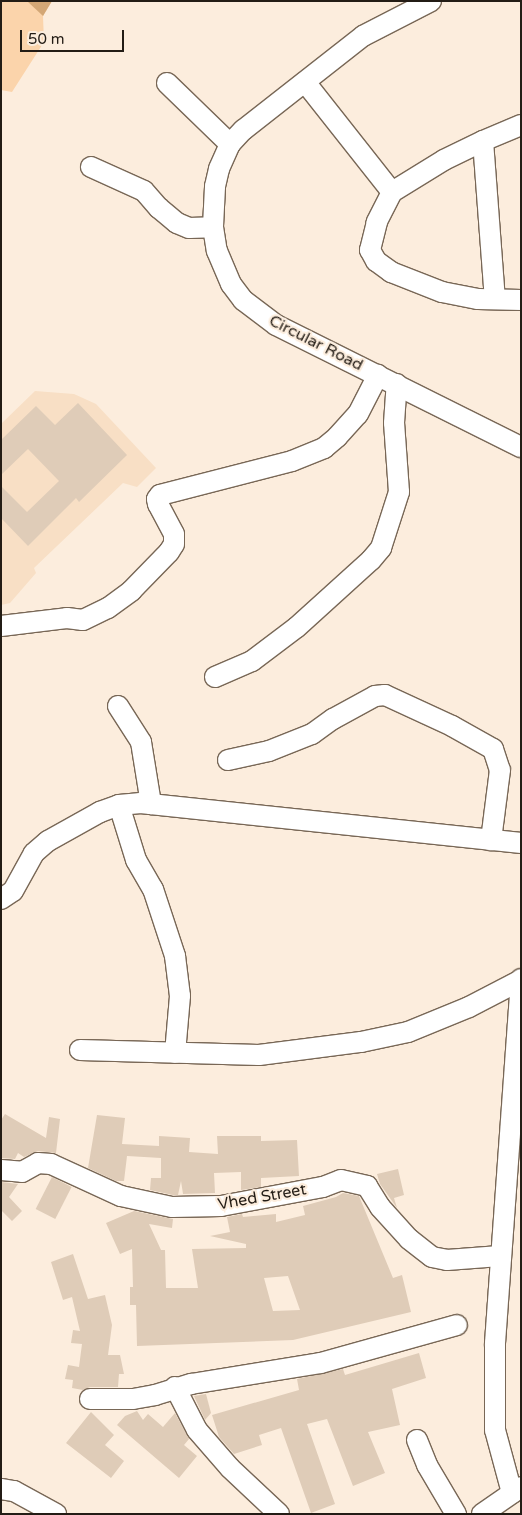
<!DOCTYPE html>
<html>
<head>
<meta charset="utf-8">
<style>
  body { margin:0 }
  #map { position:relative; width:522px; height:1515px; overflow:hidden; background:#fceddd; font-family:"Varela Round",sans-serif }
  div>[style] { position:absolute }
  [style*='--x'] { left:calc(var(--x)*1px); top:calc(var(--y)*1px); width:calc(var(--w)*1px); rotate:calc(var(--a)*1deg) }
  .built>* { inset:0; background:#f8dfc5 }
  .green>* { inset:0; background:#fbd4ab }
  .water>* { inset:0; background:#d3a776 }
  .building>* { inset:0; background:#dfccb8; transform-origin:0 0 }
  .roads { filter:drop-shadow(1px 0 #786756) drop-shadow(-1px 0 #786756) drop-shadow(0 1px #786756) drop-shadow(0 -1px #786756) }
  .minor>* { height:20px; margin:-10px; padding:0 10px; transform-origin:10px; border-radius:10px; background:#fff }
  span { translate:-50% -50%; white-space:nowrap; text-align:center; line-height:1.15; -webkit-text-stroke:4.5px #fceddd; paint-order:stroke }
  .street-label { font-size:16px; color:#231c15 }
  .frame { position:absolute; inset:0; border:2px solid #231c15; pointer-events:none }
  .scale { position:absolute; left:20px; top:30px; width:104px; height:22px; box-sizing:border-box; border:2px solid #231c15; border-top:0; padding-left:6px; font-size:15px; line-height:18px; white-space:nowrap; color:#231c15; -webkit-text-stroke:4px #fceddd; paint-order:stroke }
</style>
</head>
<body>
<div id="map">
  <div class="built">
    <i style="clip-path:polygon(35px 391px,74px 394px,96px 404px,156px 468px,137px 487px,123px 483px,34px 568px,36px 573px,10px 603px,1px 605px,1px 424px)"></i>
  </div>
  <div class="green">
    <i style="clip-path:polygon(1px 1px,52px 1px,43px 16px,44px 42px,12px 92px,1px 90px)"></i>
  </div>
  <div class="water">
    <i style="clip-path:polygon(27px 1px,52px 1px,43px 16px)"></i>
  </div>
  <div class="building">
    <i style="clip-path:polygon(78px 403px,127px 455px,79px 502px,76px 498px,28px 546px,1px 518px,1px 486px,27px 512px,59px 481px,28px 449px,1px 475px,1px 440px,36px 406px,55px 425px)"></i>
    <i style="clip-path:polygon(5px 1114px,46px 1138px,49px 1117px,60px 1119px,56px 1153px,38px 1151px,24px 1157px,18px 1153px,15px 1159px,1px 1158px,1px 1120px)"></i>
    <i style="clip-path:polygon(97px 1115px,125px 1118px,122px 1144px,159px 1146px,159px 1136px,190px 1138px,189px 1152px,218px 1154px,217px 1136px,261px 1136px,261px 1141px,297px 1140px,299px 1176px,261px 1178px,261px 1187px,241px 1190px,241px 1172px,214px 1173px,215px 1193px,183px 1194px,181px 1181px,178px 1195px,173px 1195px,150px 1190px,151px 1178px,161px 1178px,161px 1158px,127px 1156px,124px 1181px,116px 1181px,88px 1168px)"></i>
    <i style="clip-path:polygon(398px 1169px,404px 1195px,394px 1198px,397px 1208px,380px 1184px,377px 1174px)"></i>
    <i style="left:52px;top:1177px;width:22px;height:36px;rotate:27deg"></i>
    <i style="clip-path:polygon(1px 1182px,18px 1184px,9px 1197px,22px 1211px,12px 1221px,1px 1210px)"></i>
    <i style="clip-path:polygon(evenodd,343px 1193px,359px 1196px,393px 1278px,402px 1275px,411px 1312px,293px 1340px,137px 1346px,136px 1305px,130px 1305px,130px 1287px,133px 1287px,132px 1249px,120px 1254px,106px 1223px,134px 1211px,173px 1219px,172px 1228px,149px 1224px,161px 1250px,165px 1250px,166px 1288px,198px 1288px,192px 1249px,246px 1248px,246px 1244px,210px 1236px,230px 1232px,227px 1217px,242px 1214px,243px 1217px,276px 1214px,276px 1222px,305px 1215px,303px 1206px,336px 1197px,343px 1193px,288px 1276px,300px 1310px,273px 1311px,264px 1278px,288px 1276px)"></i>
    <i style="clip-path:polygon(73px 1254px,88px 1299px,105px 1295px,112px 1325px,108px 1355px,120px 1355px,124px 1374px,119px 1374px,118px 1387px,90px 1387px,83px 1390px,72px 1388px,73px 1380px,65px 1379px,68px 1365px,79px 1367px,82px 1344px,71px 1343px,73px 1330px,80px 1331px,72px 1297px,63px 1300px,51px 1262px)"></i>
    <i style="clip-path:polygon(419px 1353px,426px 1378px,392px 1389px,400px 1425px,368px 1432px,385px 1473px,353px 1486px,327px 1419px,307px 1424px,335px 1504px,311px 1513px,281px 1428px,259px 1435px,262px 1445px,234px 1454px,219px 1437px,212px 1415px,299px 1390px,297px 1379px,343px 1369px,345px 1375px)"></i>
    <i style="clip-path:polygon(206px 1394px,211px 1413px,205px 1420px,194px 1396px)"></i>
    <i style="clip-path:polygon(137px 1411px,143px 1420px,148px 1414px,163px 1427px,175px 1413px,189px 1439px,184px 1445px,197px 1456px,179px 1478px,117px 1425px,125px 1416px)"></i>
    <i style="clip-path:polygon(91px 1412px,114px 1435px,105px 1445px,124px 1461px,111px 1478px,66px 1443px)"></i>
  </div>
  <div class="roads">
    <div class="minor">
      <i style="--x:431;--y:1;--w:76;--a:152.8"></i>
      <i style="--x:363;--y:36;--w:152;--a:141.9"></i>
      <i style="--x:243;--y:130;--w:19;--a:133"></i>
      <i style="--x:230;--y:144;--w:27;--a:114"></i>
      <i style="--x:219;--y:169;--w:18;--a:103"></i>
      <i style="--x:215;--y:187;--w:40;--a:92.9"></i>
      <i style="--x:213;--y:227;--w:24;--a:81"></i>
      <i style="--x:217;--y:251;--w:36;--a:67"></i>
      <i style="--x:231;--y:284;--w:20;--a:53"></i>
      <i style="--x:243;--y:300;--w:41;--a:37.1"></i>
      <i style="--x:276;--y:325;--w:274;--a:26.5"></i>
      <i style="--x:305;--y:82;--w:140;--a:51.7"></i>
      <i style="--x:167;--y:83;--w:88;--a:44.1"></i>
      <i style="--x:521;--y:125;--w:41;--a:157.2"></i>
      <i style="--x:483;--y:141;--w:43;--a:154"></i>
      <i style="--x:444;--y:160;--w:61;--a:148.4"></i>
      <i style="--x:392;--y:192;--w:34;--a:117"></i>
      <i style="--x:377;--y:222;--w:29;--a:104"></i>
      <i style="--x:370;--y:250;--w:13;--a:61"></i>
      <i style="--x:376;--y:261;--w:19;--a:36"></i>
      <i style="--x:391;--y:272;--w:55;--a:21.4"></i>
      <i style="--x:442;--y:292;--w:37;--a:11"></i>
      <i style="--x:478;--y:299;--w:43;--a:1.3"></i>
      <i style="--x:483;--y:141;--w:158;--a:85.7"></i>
      <i style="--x:91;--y:167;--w:58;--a:24.4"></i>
      <i style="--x:144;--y:191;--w:23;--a:49"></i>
      <i style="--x:159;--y:208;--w:23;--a:40"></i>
      <i style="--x:177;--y:223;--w:13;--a:23"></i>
      <i style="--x:189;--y:228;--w:24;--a:-2"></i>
      <i style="--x:1;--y:626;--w:66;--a:-6.9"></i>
      <i style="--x:67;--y:618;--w:16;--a:7"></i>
      <i style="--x:83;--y:620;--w:28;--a:-26"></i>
      <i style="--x:108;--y:608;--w:29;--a:-36"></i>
      <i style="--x:131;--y:591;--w:54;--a:-45.7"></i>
      <i style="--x:169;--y:552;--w:9;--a:-58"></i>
      <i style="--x:174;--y:544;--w:10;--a:-90"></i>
      <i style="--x:174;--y:534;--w:34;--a:-118"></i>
      <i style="--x:158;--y:504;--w:5;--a:-101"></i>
      <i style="--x:157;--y:499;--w:5;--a:-53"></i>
      <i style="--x:160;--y:495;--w:136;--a:-14.4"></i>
      <i style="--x:292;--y:461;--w:35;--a:-22"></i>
      <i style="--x:324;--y:448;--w:17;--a:-40"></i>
      <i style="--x:337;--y:437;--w:31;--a:-48"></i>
      <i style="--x:358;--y:414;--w:44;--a:-62.9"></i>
      <i style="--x:215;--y:677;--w:40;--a:-23.4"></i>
      <i style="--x:252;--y:661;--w:56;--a:-37.1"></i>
      <i style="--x:297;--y:627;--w:100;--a:-42.2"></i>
      <i style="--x:371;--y:560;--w:16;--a:-50"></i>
      <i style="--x:381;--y:548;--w:59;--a:-72.2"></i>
      <i style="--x:399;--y:492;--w:69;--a:-94.1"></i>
      <i style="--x:394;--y:423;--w:39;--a:-86"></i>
      <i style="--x:118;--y:706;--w:43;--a:57.4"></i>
      <i style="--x:141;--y:742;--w:63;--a:80.8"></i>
      <i style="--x:228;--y:760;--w:42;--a:-12.4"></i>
      <i style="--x:269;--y:751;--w:46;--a:-21.6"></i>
      <i style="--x:312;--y:734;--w:26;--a:-36"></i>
      <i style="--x:333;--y:719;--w:48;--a:-28.7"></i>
      <i style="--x:375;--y:696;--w:10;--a:-6"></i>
      <i style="--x:385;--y:695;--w:74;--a:24.8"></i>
      <i style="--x:452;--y:726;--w:47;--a:29.3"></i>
      <i style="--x:493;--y:749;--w:22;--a:72"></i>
      <i style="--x:500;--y:770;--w:71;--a:97.3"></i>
      <i style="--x:119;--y:805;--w:58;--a:72.8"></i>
      <i style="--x:136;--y:860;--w:34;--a:60"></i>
      <i style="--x:153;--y:889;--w:71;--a:71.8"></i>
      <i style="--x:175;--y:956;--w:40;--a:82.9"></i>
      <i style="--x:180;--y:996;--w:57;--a:95"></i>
      <i style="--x:1;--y:899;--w:14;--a:-34"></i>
      <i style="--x:13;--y:891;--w:43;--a:-61.1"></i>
      <i style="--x:34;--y:853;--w:18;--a:-41"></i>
      <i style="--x:48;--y:841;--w:60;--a:-29.1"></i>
      <i style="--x:100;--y:812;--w:20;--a:-20"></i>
      <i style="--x:119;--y:805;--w:22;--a:-5"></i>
      <i style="--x:141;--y:803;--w:382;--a:6"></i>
      <i style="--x:80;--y:1050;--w:179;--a:1.6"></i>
      <i style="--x:259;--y:1055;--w:103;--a:-7.3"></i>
      <i style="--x:361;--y:1042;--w:48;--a:-12"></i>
      <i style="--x:408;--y:1032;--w:66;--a:-22.3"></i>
      <i style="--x:469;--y:1007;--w:56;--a:-27.5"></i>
      <i style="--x:1;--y:1170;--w:21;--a:5"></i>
      <i style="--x:22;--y:1172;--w:18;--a:-29"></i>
      <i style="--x:38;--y:1163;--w:13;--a:4"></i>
      <i style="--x:51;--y:1164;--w:77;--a:24.6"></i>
      <i style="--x:121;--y:1196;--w:52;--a:12.2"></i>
      <i style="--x:172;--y:1207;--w:49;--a:-1.2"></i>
      <i style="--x:221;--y:1206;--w:104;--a:-10.6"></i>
      <i style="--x:323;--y:1187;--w:19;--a:-21"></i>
      <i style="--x:341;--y:1180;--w:27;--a:13"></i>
      <i style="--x:367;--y:1186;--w:25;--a:58"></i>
      <i style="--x:380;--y:1207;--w:43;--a:47.8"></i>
      <i style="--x:409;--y:1239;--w:29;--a:38"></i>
      <i style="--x:432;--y:1257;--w:15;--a:11"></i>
      <i style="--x:447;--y:1260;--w:53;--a:-4.3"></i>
      <i style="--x:175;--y:1387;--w:48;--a:62.9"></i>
      <i style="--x:197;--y:1430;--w:50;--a:49"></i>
      <i style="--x:230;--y:1468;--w:67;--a:43.2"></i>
      <i style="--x:90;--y:1399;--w:43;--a:0"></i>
      <i style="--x:133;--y:1399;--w:22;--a:-10"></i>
      <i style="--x:155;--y:1395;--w:38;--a:-17"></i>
      <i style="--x:191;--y:1384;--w:132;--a:-9.2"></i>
      <i style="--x:321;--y:1363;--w:141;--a:-15.6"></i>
      <i style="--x:417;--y:1440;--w:27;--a:68"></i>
      <i style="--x:427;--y:1465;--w:57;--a:59.4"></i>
      <i style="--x:1;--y:1489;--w:13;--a:9"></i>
      <i style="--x:14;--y:1491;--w:48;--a:28.7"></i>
      <i style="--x:512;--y:1493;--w:65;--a:-105.1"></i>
      <i style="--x:495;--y:1430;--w:87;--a:-90"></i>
      <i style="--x:495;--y:1343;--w:365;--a:-85.9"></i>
      <i style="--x:482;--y:1514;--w:47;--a:-34.7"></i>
    </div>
  </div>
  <div class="street-label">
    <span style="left:316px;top:343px;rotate:27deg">Circular Road</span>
    <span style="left:262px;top:1197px;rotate:-10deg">Vhed Street</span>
  </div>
  <div class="frame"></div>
  <div class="scale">50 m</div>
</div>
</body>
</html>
